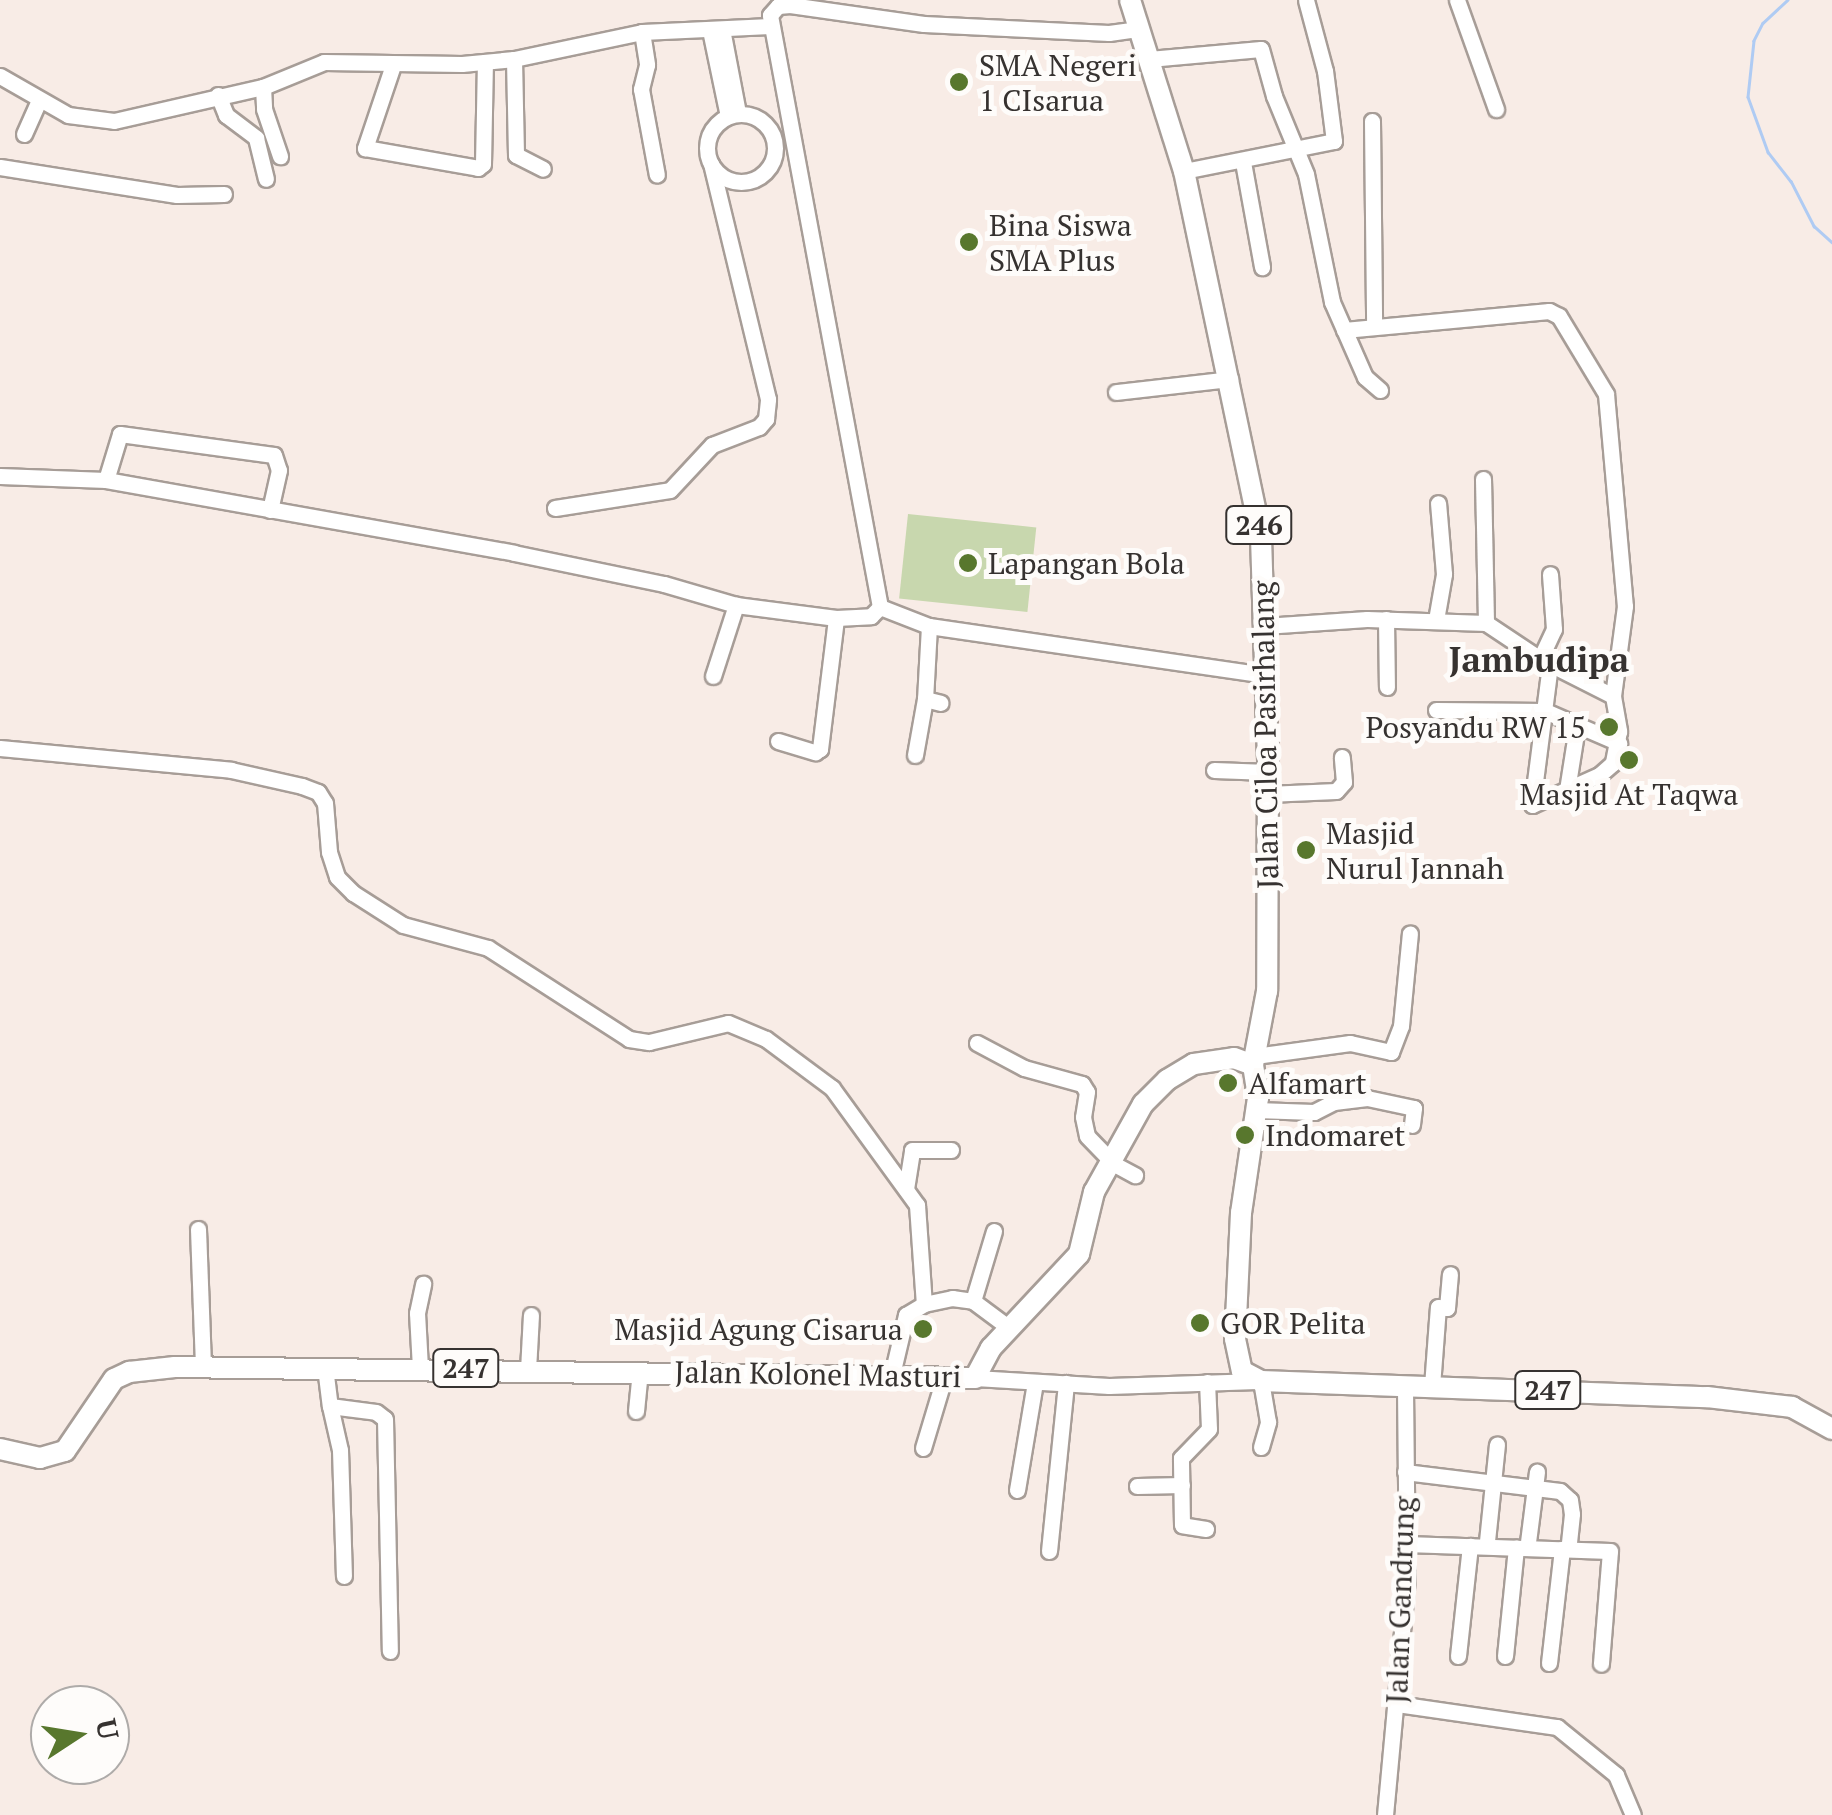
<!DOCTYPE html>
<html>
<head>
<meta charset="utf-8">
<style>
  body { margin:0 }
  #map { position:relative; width:1832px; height:1815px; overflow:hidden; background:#f8ece6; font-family:"PT Serif",serif }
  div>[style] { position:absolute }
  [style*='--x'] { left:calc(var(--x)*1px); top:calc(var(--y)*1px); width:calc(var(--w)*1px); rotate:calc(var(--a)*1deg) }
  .green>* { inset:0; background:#c8d7ae; transform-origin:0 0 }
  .stream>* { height:2.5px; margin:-1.25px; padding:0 1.25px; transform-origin:1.25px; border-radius:1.25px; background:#afcbf3 }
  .roads { filter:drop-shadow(2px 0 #a79d97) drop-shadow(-2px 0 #a79d97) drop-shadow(0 2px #a79d97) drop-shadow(0 -2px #a79d97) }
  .minor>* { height:15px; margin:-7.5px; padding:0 7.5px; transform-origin:7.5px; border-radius:7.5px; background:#fff }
  .minor>.ring { margin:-7.5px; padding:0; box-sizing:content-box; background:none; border:15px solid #fff; border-radius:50% }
  .major>* { height:20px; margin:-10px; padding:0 10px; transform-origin:10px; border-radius:10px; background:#fff }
  .dots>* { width:28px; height:28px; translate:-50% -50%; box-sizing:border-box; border:5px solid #fefcfa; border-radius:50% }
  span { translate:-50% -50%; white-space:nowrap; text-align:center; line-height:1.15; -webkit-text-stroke:10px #fefcfa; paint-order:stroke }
  .shield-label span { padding:2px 8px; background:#fefcfa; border:2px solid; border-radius:8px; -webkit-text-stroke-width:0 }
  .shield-label { font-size:28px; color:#363230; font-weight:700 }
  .poi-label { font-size:30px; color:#363230 }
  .left { translate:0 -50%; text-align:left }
  .right { translate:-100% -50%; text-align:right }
  .street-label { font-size:30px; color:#363230 }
  .quarter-label { font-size:35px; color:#363230; font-weight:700 }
  .north { position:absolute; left:30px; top:1685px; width:100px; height:100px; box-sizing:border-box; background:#fefcfa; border:2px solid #aeaba9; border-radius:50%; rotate:78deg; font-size:28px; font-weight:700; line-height:40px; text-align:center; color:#363230 }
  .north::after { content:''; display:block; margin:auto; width:35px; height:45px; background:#58772d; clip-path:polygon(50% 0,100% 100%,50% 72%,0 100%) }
</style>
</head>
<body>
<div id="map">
  <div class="green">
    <i style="left:908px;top:514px;width:129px;height:85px;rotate:6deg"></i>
  </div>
  <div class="stream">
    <i style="--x:1788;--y:0;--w:34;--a:137"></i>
    <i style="--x:1763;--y:23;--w:20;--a:117"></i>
    <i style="--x:1754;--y:41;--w:56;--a:96.1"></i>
    <i style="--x:1748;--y:97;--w:59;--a:70"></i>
    <i style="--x:1768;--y:152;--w:37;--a:52"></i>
    <i style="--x:1791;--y:181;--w:51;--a:62.9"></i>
    <i style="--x:1814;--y:226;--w:24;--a:42"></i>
  </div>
  <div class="roads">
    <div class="minor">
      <i style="--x:1457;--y:0;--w:116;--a:70.3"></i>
      <i style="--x:722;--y:29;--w:86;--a:79.2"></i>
      <i style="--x:710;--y:30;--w:88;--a:78.2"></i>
      <i style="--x:642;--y:32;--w:33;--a:81"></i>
      <i style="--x:647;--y:65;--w:25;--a:104"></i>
      <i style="--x:641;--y:89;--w:87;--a:79.5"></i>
      <i style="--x:514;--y:59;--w:96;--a:88.8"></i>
      <i style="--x:516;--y:155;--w:30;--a:27"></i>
      <i style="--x:1149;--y:59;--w:112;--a:-5.1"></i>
      <i style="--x:1261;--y:49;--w:49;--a:74.5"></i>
      <i style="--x:1274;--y:96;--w:84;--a:67.7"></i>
      <i style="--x:1306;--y:174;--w:131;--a:78.5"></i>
      <i style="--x:1332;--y:302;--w:82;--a:66.3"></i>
      <i style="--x:1365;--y:377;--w:20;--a:41"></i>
      <i style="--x:393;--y:65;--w:88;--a:108.6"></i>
      <i style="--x:365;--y:148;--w:115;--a:10"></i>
      <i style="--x:478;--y:168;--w:6;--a:-39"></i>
      <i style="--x:483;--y:164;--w:102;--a:-88.9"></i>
      <i style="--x:0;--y:76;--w:78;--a:29.8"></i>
      <i style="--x:68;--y:115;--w:46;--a:7.4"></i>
      <i style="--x:114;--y:121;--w:153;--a:-12.9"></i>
      <i style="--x:263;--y:87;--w:66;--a:-22.3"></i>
      <i style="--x:324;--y:62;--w:138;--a:0.8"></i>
      <i style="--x:462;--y:64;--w:52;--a:-5.5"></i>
      <i style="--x:514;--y:59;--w:131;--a:-11.9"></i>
      <i style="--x:642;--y:32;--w:128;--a:-2.7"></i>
      <i style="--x:263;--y:87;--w:22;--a:87"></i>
      <i style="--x:264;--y:109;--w:50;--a:71.2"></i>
      <i style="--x:218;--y:95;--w:22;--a:68"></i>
      <i style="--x:226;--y:115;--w:38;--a:37"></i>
      <i style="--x:256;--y:138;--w:42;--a:76.3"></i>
      <i class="ring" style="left:707px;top:114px;width:53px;height:53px"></i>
      <i style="--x:1372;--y:121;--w:206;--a:89.4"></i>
      <i style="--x:24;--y:134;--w:36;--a:-66"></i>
      <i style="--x:1243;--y:162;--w:107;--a:79.7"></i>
      <i style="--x:0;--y:167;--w:179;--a:9"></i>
      <i style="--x:177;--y:195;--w:47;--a:-1.2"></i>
      <i style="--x:1184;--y:171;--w:153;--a:-11.3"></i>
      <i style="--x:1334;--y:141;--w:71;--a:-97.3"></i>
      <i style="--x:1325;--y:71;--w:73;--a:-105"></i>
      <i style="--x:1344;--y:330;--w:206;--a:-5.3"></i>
      <i style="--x:1549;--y:311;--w:11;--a:27"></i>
      <i style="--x:1559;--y:316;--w:91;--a:58.9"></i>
      <i style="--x:1606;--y:394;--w:213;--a:84.9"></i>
      <i style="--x:1625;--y:606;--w:91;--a:97.6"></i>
      <i style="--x:1116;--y:392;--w:115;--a:-6.5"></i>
      <i style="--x:0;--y:476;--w:106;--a:2.2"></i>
      <i style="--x:106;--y:480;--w:414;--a:10.1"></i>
      <i style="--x:514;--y:553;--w:153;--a:11.7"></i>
      <i style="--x:664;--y:584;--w:75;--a:16.3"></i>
      <i style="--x:736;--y:605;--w:101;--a:7.4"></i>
      <i style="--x:836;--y:618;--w:35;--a:-3"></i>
      <i style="--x:871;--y:616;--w:13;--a:-45"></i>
      <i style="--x:880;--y:607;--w:602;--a:-100.53"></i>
      <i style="--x:770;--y:15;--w:12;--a:-48"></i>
      <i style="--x:778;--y:6;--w:12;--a:-5"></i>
      <i style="--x:790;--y:5;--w:135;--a:8.1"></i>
      <i style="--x:924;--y:24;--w:185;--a:2.8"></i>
      <i style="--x:1109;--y:33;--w:30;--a:-8"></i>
      <i style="--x:1483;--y:479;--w:144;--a:88.8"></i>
      <i style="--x:106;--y:480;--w:48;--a:-73.1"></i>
      <i style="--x:120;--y:434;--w:155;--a:7.8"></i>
      <i style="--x:274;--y:455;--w:16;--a:72"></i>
      <i style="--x:279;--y:470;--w:41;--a:102.7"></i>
      <i style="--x:555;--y:508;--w:116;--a:-8.9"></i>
      <i style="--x:670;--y:490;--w:62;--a:-47"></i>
      <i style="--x:712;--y:445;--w:50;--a:-21"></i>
      <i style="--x:759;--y:427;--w:11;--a:-49"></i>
      <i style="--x:766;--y:419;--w:20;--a:-84"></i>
      <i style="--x:768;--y:399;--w:242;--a:-103.6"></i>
      <i style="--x:880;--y:607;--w:53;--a:21.2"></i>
      <i style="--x:929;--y:626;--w:339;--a:8.3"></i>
      <i style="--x:1386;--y:619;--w:68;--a:89.2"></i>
      <i style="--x:1436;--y:620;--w:47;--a:-80.1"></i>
      <i style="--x:1444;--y:574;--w:71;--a:-94.8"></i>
      <i style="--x:929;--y:626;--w:73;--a:93.1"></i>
      <i style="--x:925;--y:699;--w:16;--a:14"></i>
      <i style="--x:1264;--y:626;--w:103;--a:-3.9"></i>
      <i style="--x:1367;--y:619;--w:119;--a:1.9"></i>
      <i style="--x:1486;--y:623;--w:65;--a:33.7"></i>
      <i style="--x:1540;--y:659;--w:82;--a:26.9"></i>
      <i style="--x:1613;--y:696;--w:36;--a:80"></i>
      <i style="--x:1619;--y:731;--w:33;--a:101"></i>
      <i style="--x:1613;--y:763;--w:18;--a:139"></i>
      <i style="--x:1599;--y:775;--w:73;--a:155.9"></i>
      <i style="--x:1532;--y:805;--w:141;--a:-82.7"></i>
      <i style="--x:1540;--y:659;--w:33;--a:-65"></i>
      <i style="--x:1554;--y:629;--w:55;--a:-94.2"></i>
      <i style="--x:713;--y:676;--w:75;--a:-72.1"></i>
      <i style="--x:1436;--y:710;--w:109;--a:0.5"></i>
      <i style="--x:1545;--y:711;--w:81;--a:23.4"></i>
      <i style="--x:778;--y:741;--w:39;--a:17"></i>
      <i style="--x:815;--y:752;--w:6;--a:-31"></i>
      <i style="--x:820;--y:749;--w:132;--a:-83"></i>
      <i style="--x:0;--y:748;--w:232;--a:5.4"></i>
      <i style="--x:231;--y:770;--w:73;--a:12.7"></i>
      <i style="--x:302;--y:786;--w:17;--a:21"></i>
      <i style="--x:318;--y:792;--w:13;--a:58"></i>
      <i style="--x:325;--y:803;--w:49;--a:85.3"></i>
      <i style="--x:329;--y:852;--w:26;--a:72"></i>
      <i style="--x:337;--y:877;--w:23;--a:45"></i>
      <i style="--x:353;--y:893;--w:59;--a:32.6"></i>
      <i style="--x:403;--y:925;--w:88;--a:15.1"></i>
      <i style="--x:488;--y:948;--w:168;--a:32.8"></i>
      <i style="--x:629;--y:1039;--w:20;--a:9"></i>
      <i style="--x:649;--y:1042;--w:81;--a:-13.5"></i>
      <i style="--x:728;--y:1023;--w:41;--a:22.8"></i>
      <i style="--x:766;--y:1039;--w:82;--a:36.6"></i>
      <i style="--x:832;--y:1088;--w:145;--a:54"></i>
      <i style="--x:917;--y:1205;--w:99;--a:86"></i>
      <i style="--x:915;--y:755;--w:57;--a:-79.9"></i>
      <i style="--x:1214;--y:770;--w:54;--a:2.1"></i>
      <i style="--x:1567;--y:790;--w:64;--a:-81"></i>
      <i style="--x:1267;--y:794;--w:69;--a:-2.5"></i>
      <i style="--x:1336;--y:791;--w:12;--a:-48"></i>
      <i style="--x:1344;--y:782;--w:25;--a:-95"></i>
      <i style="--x:977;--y:1043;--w:53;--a:28"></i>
      <i style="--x:1024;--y:1068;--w:60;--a:15.4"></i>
      <i style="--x:1082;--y:1084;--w:9;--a:58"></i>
      <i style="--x:1087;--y:1092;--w:25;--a:99"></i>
      <i style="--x:1083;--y:1117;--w:19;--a:78"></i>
      <i style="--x:1087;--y:1136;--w:39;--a:46"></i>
      <i style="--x:1114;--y:1164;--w:24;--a:28"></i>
      <i style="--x:1255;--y:1056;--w:96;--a:-7.8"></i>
      <i style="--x:1350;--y:1043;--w:42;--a:12.4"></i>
      <i style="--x:1391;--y:1052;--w:28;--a:-69"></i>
      <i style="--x:1401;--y:1026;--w:93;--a:-84.5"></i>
      <i style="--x:1256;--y:1110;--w:58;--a:2"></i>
      <i style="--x:1314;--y:1112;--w:22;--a:-27"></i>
      <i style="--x:1334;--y:1102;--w:33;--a:-7"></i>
      <i style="--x:1367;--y:1098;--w:48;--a:12"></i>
      <i style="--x:1414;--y:1108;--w:17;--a:97"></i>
      <i style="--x:906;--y:1189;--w:39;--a:-81"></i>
      <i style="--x:912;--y:1150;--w:39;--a:0"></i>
      <i style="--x:198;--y:1229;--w:138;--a:87.9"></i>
      <i style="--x:973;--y:1301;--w:73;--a:-73.3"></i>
      <i style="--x:325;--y:1367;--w:39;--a:83"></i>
      <i style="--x:330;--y:1406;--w:46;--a:7.4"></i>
      <i style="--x:376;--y:1412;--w:11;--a:38"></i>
      <i style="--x:385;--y:1419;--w:232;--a:88.8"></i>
      <i style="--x:420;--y:1368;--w:55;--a:-93.1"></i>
      <i style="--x:417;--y:1313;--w:30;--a:-78"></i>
      <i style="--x:528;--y:1370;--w:55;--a:-86.9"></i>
      <i style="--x:975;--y:1378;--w:134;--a:3.4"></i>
      <i style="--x:1109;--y:1386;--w:148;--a:-1.9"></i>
      <i style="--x:891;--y:1379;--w:66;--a:-76.8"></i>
      <i style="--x:906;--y:1315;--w:21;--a:-31"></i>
      <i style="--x:924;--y:1304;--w:29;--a:-12"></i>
      <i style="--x:952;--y:1298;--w:21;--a:8"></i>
      <i style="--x:973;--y:1301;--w:44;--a:36.6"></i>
      <i style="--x:1432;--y:1386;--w:79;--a:-85.7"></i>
      <i style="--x:1438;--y:1307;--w:9;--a:6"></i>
      <i style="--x:1447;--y:1308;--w:34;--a:-85"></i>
      <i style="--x:330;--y:1406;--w:45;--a:77.2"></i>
      <i style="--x:340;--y:1450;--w:126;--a:88.2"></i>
      <i style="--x:636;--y:1411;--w:41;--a:-84.4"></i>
      <i style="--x:1261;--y:1447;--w:26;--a:-74"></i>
      <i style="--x:1268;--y:1422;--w:42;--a:-99.7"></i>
      <i style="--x:923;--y:1448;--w:73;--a:-73.3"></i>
      <i style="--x:1405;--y:1472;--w:156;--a:7"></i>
      <i style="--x:1560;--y:1491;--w:13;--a:42"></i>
      <i style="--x:1570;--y:1500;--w:14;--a:82"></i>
      <i style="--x:1572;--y:1514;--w:31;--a:96"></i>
      <i style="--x:1137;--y:1486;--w:45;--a:-1.3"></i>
      <i style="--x:1017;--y:1490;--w:109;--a:-80.5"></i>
      <i style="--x:1206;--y:1529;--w:24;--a:-171"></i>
      <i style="--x:1182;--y:1525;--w:67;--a:-90.9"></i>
      <i style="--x:1181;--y:1458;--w:40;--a:-46"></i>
      <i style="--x:1209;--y:1429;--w:47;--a:-92.4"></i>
      <i style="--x:1487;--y:1541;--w:97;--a:-84.1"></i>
      <i style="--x:1528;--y:1542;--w:71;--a:-82.7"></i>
      <i style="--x:1406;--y:1544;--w:204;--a:2"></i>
      <i style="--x:1610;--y:1551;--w:113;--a:94.6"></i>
      <i style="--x:1049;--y:1551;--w:169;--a:-84.2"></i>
      <i style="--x:1458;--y:1656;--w:111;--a:-83.8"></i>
      <i style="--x:1505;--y:1656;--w:109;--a:-84.2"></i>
      <i style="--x:1549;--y:1663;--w:115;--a:-83.5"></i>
      <i style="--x:1397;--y:1704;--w:162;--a:8.2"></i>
      <i style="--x:1557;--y:1727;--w:76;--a:39.1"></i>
      <i style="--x:1616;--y:1775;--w:43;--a:67"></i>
      <i style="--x:1385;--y:1815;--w:236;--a:-84.7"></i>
      <i style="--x:1407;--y:1580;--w:196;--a:-90.6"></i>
    </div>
    <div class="major">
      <i style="--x:1130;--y:0;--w:179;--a:72.5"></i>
      <i style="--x:1184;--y:171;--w:374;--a:78.1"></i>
      <i style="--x:1261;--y:537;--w:222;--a:88.2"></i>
      <i style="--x:1268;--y:759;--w:232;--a:90.2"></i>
      <i style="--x:1267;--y:991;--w:75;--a:100.7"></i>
      <i style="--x:1253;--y:1065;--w:33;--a:81"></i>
      <i style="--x:1258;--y:1098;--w:116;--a:98.4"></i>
      <i style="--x:1241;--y:1213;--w:126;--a:92.7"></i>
      <i style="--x:1235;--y:1339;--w:33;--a:78"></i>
      <i style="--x:1242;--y:1371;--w:21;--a:28"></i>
      <i style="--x:1261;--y:1381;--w:446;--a:2.1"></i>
      <i style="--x:1707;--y:1397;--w:86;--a:6.7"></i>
      <i style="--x:1792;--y:1407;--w:46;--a:28.8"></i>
      <i style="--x:0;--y:1449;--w:41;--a:12.7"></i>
      <i style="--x:40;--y:1458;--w:26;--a:-16"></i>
      <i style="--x:65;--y:1451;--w:87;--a:-55.8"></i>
      <i style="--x:114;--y:1379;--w:17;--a:-25"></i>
      <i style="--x:129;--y:1372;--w:46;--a:-6.2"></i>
      <i style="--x:175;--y:1367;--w:800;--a:0.79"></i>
      <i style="--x:975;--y:1378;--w:34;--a:-62"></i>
      <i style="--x:991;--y:1348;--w:129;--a:-46.9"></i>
      <i style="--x:1079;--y:1254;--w:64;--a:-76.4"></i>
      <i style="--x:1094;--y:1192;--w:101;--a:-60.9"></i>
      <i style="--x:1143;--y:1104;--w:34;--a:-45"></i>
      <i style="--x:1167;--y:1080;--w:31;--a:-31"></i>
      <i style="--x:1194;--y:1064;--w:40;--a:-8.5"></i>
      <i style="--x:1234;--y:1058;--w:20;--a:20"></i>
    </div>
  </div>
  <div class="dots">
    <i style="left:959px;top:82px;background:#58772d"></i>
    <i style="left:969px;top:242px;background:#58772d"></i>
    <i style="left:968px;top:563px;background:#58772d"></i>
    <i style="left:1609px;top:727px;background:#58772d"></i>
    <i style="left:1629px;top:760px;background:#58772d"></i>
    <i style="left:1306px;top:850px;background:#58772d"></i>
    <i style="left:1228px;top:1083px;background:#58772d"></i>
    <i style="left:1245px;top:1135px;background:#58772d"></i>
    <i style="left:1200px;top:1323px;background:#58772d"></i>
    <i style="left:923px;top:1329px;background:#58772d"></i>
  </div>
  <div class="shield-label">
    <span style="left:1259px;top:525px">246</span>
    <span style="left:466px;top:1368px">247</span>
    <span style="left:1548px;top:1390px">247</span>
  </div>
  <div class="poi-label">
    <span class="left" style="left:979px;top:82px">SMA Negeri<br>1 CIsarua</span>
    <span class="left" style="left:989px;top:242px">Bina Siswa<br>SMA Plus</span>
    <span class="left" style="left:988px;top:563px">Lapangan Bola</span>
    <span class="right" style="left:1586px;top:727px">Posyandu RW 15</span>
    <span style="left:1629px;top:794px">Masjid At Taqwa</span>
    <span class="left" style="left:1326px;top:850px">Masjid<br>Nurul Jannah</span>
    <span class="left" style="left:1248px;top:1083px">Alfamart</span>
    <span class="left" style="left:1265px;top:1135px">Indomaret</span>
    <span class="left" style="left:1220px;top:1323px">GOR Pelita</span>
    <span class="right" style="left:903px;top:1329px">Masjid Agung Cisarua</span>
  </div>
  <div class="street-label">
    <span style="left:1265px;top:735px;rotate:-91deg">Jalan Ciloa Pasirhalang</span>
    <span style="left:818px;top:1374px;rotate:1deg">Jalan Kolonel Masturi</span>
    <span style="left:1400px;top:1600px;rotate:-88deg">Jalan Gandrung</span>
  </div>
  <div class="quarter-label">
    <span style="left:1539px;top:659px">Jambudipa</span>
  </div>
  <div class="north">U</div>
</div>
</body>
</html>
